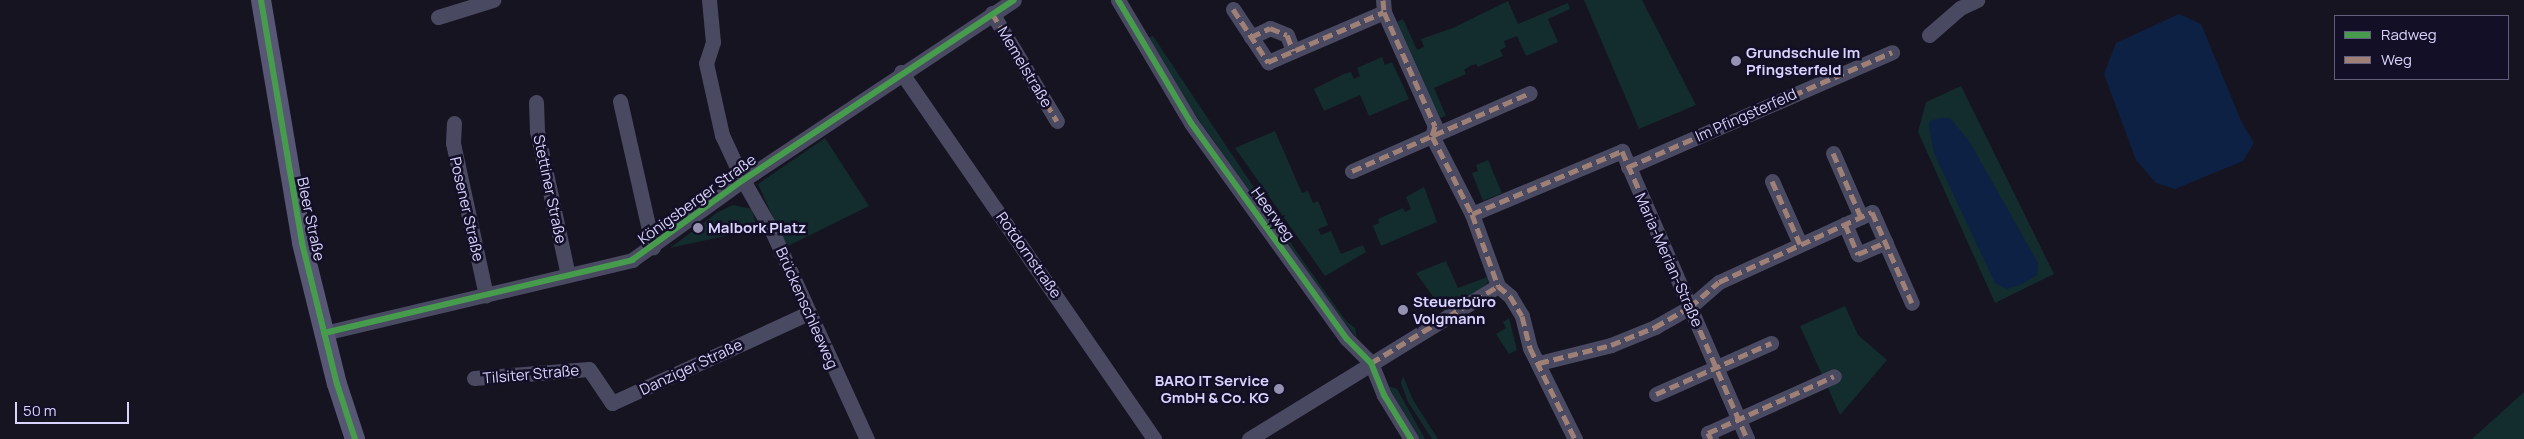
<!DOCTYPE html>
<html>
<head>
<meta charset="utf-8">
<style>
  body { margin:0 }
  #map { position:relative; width:2524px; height:439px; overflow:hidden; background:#161421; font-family:Manrope,sans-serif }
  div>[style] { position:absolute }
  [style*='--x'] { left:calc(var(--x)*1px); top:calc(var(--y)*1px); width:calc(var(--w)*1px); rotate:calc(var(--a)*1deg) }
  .green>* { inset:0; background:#132c2d }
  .water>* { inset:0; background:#0d2144 }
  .street>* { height:15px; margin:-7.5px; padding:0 7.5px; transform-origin:7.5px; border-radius:7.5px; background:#4a4962 }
  .secondary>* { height:20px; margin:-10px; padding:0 10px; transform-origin:10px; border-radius:10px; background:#575674 }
  .quiet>* { height:5px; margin-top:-2.5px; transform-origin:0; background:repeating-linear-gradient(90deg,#9e8076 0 10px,transparent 0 15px) }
  .cycleway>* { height:6px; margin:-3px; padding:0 3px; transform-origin:3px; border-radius:3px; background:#469c4c }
  .dots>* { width:14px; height:14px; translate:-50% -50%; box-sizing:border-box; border:2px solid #130f26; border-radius:50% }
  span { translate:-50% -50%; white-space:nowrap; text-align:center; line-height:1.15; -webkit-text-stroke:5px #130f26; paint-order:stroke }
  .poi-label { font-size:15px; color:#d9d4ff; font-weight:700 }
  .left { translate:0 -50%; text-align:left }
  .right { translate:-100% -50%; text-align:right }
  .street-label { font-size:15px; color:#d9d4ff }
  .legend { position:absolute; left:2334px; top:15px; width:175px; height:65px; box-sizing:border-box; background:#130f26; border:1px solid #625e7d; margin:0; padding:6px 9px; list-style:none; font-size:15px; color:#d9d4ff }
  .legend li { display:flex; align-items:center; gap:10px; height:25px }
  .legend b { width:25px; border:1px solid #625e7d }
  .scale { position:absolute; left:15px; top:402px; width:114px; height:22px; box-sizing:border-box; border:2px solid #d9d4ff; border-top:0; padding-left:6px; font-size:15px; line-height:18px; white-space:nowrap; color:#d9d4ff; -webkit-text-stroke:4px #130f26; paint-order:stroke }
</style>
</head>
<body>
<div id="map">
  <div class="green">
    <i style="clip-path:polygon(1584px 0,1642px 0,1696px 105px,1639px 129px)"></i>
    <i style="clip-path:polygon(1508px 1px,1518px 24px,1568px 3px,1570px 9px,1548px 19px,1558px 42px,1526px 56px,1517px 36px,1504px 41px,1506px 47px,1500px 50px,1503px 56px,1478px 67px,1476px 64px,1470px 66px,1464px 70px,1466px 74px,1434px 88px,1446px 116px,1440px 118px,1394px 23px,1403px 19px,1417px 50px,1424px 47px,1421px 39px,1453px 28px)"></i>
    <i style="clip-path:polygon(1153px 36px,1301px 258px,1346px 321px,1355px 328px,1357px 338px,1316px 287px,1173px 83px,1145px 39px)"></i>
    <i style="clip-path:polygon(1382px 57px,1385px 65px,1392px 62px,1409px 99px,1369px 116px,1360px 95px,1324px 111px,1314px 89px,1344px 74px,1351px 72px,1354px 79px,1360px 76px,1357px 68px)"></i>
    <i style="clip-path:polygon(1961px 86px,2054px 274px,1995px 303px,1918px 132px,1926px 102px)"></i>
    <i style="clip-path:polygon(1275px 131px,1302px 193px,1308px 191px,1313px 203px,1318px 201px,1328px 225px,1318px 229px,1321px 235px,1331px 231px,1341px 254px,1363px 245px,1366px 252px,1325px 276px,1235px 148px)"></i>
    <i style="clip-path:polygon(825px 138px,869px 206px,786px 247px,758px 184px)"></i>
    <i style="clip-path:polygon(1488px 160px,1502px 193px,1483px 201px,1472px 173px,1478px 171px,1476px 165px)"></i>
    <i style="clip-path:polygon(1424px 187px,1437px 222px,1381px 246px,1373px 226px,1379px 223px,1378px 219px,1403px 208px,1405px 212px,1411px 209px,1406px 197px)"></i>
    <i style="clip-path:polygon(733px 205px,752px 209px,757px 229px,670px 248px,718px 212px)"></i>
    <i style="clip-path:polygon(1446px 261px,1458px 288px,1487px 277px,1488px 280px,1487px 284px,1445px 313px,1416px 273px)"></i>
    <i style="clip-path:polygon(1845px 306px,1858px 335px,1887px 360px,1840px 415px,1800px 326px)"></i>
    <i style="clip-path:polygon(1509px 318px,1517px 350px,1509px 354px,1496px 334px,1506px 328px,1503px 322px)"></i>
    <i style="clip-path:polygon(1403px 376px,1413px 400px,1438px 439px,1432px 439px,1408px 402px,1401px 383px)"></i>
    <i style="clip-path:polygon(1388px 386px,1397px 389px,1425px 439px,1419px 439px)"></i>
    <i style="clip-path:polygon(2524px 392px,2524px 439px,2472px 439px,2483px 429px)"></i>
  </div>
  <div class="water">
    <i style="clip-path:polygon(2179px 14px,2201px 24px,2242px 123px,2254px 143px,2243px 161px,2175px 189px,2156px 183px,2136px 160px,2104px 74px,2116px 43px)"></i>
    <i style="clip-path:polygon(1940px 118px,1950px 118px,1969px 141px,2038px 263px,2037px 275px,2024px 283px,2007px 289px,1995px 283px,1934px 153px,1929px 126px,1930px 121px)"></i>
  </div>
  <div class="street">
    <i style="--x:709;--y:0;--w:42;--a:84.6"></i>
    <i style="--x:713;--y:42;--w:22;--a:108"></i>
    <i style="--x:706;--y:63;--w:74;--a:77.5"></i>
    <i style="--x:722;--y:135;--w:50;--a:65"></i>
    <i style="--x:743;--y:180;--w:59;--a:60.4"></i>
    <i style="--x:772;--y:231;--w:229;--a:65.5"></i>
    <i style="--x:1118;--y:0;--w:143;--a:59.3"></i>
    <i style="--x:1191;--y:123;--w:266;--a:54.2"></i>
    <i style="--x:1347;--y:339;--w:34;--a:45"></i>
    <i style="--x:1371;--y:363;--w:35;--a:68"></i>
    <i style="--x:1384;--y:395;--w:52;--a:58.5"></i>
    <i style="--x:1383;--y:0;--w:12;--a:85"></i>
    <i style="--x:1384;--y:12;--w:125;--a:65.9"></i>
    <i style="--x:1435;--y:126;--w:10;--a:107"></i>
    <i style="--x:1432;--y:136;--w:88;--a:62.9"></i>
    <i style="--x:1472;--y:214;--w:77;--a:70.1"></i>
    <i style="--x:1498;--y:286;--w:16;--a:40"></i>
    <i style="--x:1510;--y:296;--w:23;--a:59"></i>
    <i style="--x:1522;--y:316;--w:33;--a:76"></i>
    <i style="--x:1530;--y:348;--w:102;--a:63.7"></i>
    <i style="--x:1233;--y:9;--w:64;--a:56.6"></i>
    <i style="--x:1268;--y:62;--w:126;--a:-23.3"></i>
    <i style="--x:992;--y:13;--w:126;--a:59"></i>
    <i style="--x:438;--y:17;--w:58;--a:-17.2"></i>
    <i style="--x:1929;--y:35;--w:41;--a:-41.1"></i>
    <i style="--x:1960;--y:8;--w:19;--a:-25"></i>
    <i style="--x:1251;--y:37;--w:21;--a:-25"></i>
    <i style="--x:1270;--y:28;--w:18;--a:22"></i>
    <i style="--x:1287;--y:35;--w:17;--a:69"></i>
    <i style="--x:901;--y:72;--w:446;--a:55.4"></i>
    <i style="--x:620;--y:101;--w:150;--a:77.3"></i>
    <i style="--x:536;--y:102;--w:29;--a:88"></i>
    <i style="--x:537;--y:131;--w:147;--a:77.9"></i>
    <i style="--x:454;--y:123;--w:20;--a:93"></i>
    <i style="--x:453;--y:143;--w:156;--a:77.8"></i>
    <i style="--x:1833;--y:153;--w:70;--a:66.4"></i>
    <i style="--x:1628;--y:167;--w:288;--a:-23.5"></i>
    <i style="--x:1352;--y:171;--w:194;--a:-23.7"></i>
    <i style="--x:1772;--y:181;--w:69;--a:66"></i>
    <i style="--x:1472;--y:214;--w:163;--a:-22.8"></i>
    <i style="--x:1622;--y:151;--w:314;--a:66.5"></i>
    <i style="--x:1845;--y:224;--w:33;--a:67"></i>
    <i style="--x:1858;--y:254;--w:30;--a:-23"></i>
    <i style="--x:324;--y:333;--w:317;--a:-13.3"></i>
    <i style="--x:632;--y:260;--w:137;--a:-35.8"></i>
    <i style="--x:743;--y:180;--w:325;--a:-33.6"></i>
    <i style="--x:1539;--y:363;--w:74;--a:-14"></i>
    <i style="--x:1611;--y:345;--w:48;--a:-22.2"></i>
    <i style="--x:1655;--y:327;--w:40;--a:-29.7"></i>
    <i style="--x:1690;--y:307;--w:38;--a:-41"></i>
    <i style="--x:1719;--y:282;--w:168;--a:-24.6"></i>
    <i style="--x:1872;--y:212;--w:99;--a:66.3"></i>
    <i style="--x:474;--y:378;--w:115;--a:-4.5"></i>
    <i style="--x:589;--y:369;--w:41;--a:55.9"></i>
    <i style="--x:612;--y:403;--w:217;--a:-24.6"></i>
    <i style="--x:1656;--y:394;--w:126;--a:-23.9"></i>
    <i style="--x:1249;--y:439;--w:292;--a:-31.6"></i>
    <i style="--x:1711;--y:439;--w:7;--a:-117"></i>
    <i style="--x:1708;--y:433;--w:138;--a:-24.3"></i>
  </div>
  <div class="secondary">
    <i style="--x:261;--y:0;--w:246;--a:80.4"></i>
    <i style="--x:302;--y:243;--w:145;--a:76.1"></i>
    <i style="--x:337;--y:384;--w:58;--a:71.9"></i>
  </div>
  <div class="quiet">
    <i style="--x:1383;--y:0;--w:12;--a:85"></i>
    <i style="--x:1384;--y:12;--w:125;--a:65.9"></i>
    <i style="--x:1435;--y:126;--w:10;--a:107"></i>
    <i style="--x:1432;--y:136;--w:88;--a:62.9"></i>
    <i style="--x:1472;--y:214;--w:77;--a:70.1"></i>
    <i style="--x:1498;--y:286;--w:16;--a:40"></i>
    <i style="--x:1510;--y:296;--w:23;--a:59"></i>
    <i style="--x:1522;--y:316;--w:33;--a:76"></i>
    <i style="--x:1530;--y:348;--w:102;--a:63.7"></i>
    <i style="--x:1233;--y:9;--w:64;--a:56.6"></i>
    <i style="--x:1268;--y:62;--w:126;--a:-23.3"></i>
    <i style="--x:992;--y:13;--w:126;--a:59"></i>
    <i style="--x:1251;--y:37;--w:21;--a:-25"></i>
    <i style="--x:1270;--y:28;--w:18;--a:22"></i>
    <i style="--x:1287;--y:35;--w:17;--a:69"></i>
    <i style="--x:1833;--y:153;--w:70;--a:66.4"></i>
    <i style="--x:1628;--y:167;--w:288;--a:-23.5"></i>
    <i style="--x:1352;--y:171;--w:194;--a:-23.7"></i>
    <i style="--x:1772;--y:181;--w:69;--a:66"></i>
    <i style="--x:1472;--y:214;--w:163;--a:-22.8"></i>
    <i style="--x:1622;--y:151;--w:314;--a:66.5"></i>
    <i style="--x:1845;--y:224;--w:33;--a:67"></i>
    <i style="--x:1858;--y:254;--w:30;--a:-23"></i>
    <i style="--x:1371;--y:363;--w:149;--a:-31.2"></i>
    <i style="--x:1539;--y:363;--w:74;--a:-14"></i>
    <i style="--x:1611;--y:345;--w:48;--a:-22.2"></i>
    <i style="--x:1655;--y:327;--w:40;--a:-29.7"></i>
    <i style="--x:1690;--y:307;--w:38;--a:-41"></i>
    <i style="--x:1719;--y:282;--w:168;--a:-24.6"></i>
    <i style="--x:1872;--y:212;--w:99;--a:66.3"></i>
    <i style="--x:1656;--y:394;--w:126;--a:-23.9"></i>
    <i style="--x:1711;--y:439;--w:7;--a:-117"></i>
    <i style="--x:1708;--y:433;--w:138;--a:-24.3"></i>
  </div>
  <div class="cycleway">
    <i style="--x:261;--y:0;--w:246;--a:80.4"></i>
    <i style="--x:302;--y:243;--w:145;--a:76.1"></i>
    <i style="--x:337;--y:384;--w:58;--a:71.9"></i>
    <i style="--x:1118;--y:0;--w:143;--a:59.3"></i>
    <i style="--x:1191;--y:123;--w:266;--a:54.2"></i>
    <i style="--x:1347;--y:339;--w:34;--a:45"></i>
    <i style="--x:1371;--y:363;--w:35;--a:68"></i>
    <i style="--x:1384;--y:395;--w:52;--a:58.5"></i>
    <i style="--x:324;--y:333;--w:317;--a:-13.3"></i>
    <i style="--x:632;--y:260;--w:137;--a:-35.8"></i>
    <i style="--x:743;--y:180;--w:325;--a:-33.6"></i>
  </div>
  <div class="dots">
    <i style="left:1736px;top:61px;background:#9591b1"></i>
    <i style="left:698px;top:228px;background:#9591b1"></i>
    <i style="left:1403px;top:310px;background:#9591b1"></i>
    <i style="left:1279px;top:389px;background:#9591b1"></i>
  </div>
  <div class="poi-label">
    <span class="left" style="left:1746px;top:61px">Grundschule Im<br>Pfingsterfeld</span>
    <span class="left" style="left:708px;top:228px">Malbork Platz</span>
    <span class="left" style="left:1413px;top:310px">Steuerbüro<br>Volgmann</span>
    <span class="right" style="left:1269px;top:389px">BARO IT Service<br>GmbH &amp; Co. KG</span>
  </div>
  <div class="street-label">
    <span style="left:1025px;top:67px;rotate:59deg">Memelstraße</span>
    <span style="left:1746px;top:115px;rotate:-24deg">Im Pfingsterfeld</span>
    <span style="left:550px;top:189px;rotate:78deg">Stettiner Straße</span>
    <span style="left:697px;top:199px;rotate:-36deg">Königsberger Straße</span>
    <span style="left:467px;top:209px;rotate:77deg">Posener Straße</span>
    <span style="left:1273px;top:214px;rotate:54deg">Heerweg</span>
    <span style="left:311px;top:219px;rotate:78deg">Bleer Straße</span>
    <span style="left:1029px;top:255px;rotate:55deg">Rotdornstraße</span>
    <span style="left:1669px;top:260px;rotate:66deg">Maria-Merian-Straße</span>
    <span style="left:807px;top:308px;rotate:66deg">Brückenschleeweg</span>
    <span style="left:691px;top:367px;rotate:-25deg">Danziger Straße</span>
    <span style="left:531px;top:374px;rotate:-5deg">Tilsiter Straße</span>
  </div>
  <ul class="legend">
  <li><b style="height:6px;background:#469c4c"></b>Radweg</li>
  <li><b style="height:6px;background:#9e8076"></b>Weg</li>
  </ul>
  <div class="scale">50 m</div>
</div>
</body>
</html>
